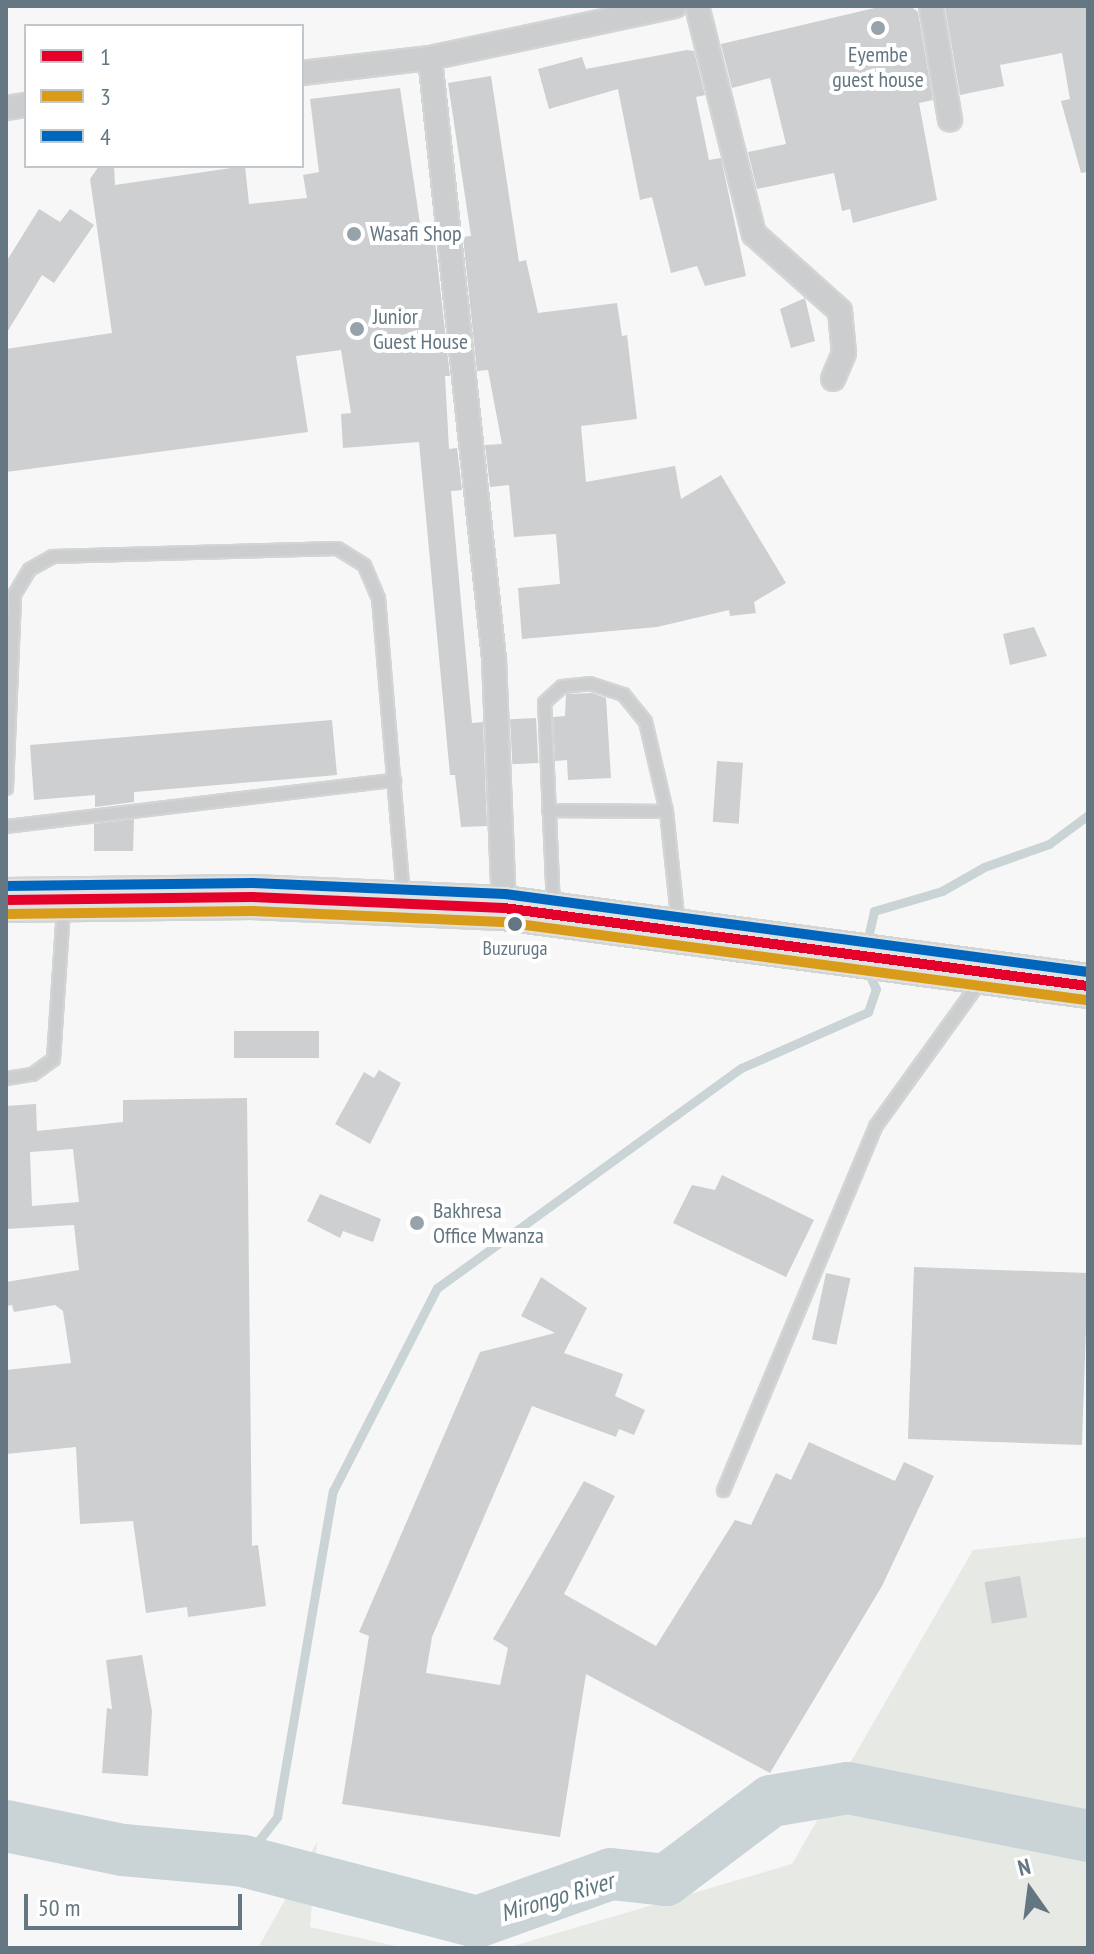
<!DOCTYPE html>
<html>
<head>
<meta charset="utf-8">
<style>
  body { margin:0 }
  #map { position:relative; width:1094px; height:1954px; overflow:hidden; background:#f7f7f7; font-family:"PT Sans Narrow",sans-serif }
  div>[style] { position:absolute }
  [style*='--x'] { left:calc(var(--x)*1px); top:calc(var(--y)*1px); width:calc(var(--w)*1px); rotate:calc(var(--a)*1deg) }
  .green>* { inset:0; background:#e6e9e4 }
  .stream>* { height:9px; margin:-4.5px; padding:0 4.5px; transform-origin:4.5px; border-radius:4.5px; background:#cad4d6 }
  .river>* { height:52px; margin:-26px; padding:0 26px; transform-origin:26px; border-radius:26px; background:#cad4d6 }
  .building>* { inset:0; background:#cdcfd0; transform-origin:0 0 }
  .roads { filter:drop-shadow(2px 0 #d3d4d4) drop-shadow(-2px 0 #d3d4d4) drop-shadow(0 2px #d3d4d4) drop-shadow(0 -2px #d3d4d4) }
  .lane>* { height:11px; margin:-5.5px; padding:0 5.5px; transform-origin:5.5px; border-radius:5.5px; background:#cccdce }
  .street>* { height:22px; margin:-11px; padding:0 11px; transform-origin:11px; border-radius:11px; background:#cccdce }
  .highway>* { height:42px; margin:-21px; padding:0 21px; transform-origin:21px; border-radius:21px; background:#e0e1e1 }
  .bus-1>* { height:10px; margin:-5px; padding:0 5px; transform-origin:5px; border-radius:5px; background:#e4002b }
  .bus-2>* { height:10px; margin:-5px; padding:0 5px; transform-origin:5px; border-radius:5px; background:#d99c1a }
  .bus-3>* { height:10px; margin:-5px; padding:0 5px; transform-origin:5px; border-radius:5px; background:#0065bd }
  .dots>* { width:22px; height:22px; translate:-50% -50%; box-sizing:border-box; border:4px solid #fff; border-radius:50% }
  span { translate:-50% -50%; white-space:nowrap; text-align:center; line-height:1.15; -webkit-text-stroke:8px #fff; paint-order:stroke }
  .bus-label { font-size:20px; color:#637681 }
  .poi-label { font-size:22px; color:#637681 }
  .left { translate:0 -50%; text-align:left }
  .water-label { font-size:24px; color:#5e767c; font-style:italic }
  .frame { position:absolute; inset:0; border:8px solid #637681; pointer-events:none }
  .legend { position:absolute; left:24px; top:24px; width:280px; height:144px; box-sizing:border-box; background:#fff; border:2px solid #c1c8cd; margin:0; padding:10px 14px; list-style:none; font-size:24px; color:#637681 }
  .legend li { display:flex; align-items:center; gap:16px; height:40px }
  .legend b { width:40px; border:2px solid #c1c8cd }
  .north { position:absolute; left:990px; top:1850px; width:80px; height:80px; -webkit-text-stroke:6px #fff; paint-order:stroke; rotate:346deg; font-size:22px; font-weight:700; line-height:32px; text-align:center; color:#637681 }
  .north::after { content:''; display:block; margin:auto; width:28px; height:36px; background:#637681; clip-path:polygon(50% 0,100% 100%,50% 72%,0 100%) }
  .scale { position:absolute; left:24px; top:1894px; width:218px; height:36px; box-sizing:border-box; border:4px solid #637681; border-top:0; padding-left:10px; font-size:24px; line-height:28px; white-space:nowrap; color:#637681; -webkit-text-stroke:6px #fff; paint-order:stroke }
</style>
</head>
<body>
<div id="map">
  <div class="green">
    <i style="clip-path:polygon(1088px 1537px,1088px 1948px,506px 1948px,792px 1864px,973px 1550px)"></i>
    <i style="clip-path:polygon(317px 1842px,310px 1927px,405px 1948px,258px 1948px)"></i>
  </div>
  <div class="stream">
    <i style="--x:866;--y:946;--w:36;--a:-77"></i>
    <i style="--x:874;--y:911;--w:71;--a:-16.4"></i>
    <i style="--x:942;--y:891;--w:48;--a:-29.7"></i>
    <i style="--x:984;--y:867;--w:69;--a:-19.5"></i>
    <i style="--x:1049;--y:844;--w:49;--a:-36.6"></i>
    <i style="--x:243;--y:1861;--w:56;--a:-52.3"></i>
    <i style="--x:277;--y:1817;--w:331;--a:-80.3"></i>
    <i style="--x:333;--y:1491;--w:228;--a:-62.9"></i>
    <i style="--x:437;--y:1288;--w:375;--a:-35.9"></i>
    <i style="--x:741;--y:1068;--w:139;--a:-23.8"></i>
    <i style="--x:868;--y:1012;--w:24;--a:-71"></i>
    <i style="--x:876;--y:989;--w:23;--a:-115"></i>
  </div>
  <div class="river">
    <i style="--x:6;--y:1826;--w:119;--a:11.6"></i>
    <i style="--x:123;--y:1850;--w:121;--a:5.2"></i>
    <i style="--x:243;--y:1861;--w:242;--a:14.6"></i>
    <i style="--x:477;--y:1922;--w:142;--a:-19.7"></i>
    <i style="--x:611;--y:1874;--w:55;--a:6.2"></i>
    <i style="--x:666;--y:1880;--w:131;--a:-37"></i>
    <i style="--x:771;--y:1801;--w:78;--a:-9.6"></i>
    <i style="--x:848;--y:1788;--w:245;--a:11.3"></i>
  </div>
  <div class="building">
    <i style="clip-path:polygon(883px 6px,910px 6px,918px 12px,933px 100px,919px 103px,937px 200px,853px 223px,850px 209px,842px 211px,834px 173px,757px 189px,748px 152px,786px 144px,770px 78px,732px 88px,721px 44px)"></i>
    <i style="clip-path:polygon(1088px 6px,1088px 172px,1081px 173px,1061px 101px,1070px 99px,1062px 53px,1000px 65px,1004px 86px,960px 95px,945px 7px)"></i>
    <i style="clip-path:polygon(687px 50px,694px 51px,705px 95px,696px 97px,709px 160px,721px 158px,746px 276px,705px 286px,697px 266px,671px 273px,652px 197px,640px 200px,618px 89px,549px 109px,538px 69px,582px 57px,586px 69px)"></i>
    <i style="clip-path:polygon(491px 76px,519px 262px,526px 260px,538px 313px,617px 303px,622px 336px,627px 335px,637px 419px,581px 426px,586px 482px,675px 466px,681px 499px,721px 475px,786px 583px,754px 602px,756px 613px,730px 616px,729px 610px,657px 627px,522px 639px,518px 588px,560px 584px,556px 534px,514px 537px,509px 485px,490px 487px,485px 445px,502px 444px,488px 370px,477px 371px,463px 237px,471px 236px,448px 83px)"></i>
    <i style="clip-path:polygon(400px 88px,423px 244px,435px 242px,450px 376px,445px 376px,449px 449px,457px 448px,462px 490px,451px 491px,472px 723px,483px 722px,487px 826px,461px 827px,455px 775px,450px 775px,419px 442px,343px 448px,341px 414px,351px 413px,341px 350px,296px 356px,308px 432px,6px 472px,6px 349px,112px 333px,90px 179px,99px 166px,114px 166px,115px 185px,245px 166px,249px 204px,307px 198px,303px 175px,319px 172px,310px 99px)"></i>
    <i style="clip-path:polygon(39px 209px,60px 222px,70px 209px,94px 225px,54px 283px,42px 275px,6px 334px,6px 262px)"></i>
    <i style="clip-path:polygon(805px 298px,815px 341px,791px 348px,780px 309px)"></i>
    <i style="clip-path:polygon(1034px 627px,1047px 656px,1010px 665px,1003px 634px)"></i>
    <i style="clip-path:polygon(592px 693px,606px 698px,611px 778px,568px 780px,567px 760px,555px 761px,553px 717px,565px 716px,566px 694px)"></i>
    <i style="left:536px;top:718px;width:45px;height:26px;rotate:87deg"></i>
    <i style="clip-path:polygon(332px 720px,337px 775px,134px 792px,134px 802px,95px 807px,95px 795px,34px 800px,30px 745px)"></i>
    <i style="left:717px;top:761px;width:26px;height:61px;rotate:4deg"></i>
    <i style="clip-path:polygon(134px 819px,133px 851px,94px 851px,94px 824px)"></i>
    <i style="left:319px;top:1031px;width:27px;height:85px;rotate:90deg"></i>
    <i style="clip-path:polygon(379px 1070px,401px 1083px,370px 1144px,335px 1124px,364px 1072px,374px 1078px)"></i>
    <i style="clip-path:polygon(evenodd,247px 1098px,252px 1546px,258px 1545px,266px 1606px,188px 1617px,187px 1607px,146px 1613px,133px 1521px,80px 1524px,76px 1447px,6px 1454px,6px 1370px,71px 1363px,63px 1311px,55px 1305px,14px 1312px,12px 1305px,6px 1306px,6px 1282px,79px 1270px,74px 1225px,6px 1229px,6px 1106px,36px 1104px,37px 1131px,123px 1122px,123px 1100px,247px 1098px,73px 1149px,79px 1202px,32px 1206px,30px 1152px,73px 1149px)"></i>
    <i style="clip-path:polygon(722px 1175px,814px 1220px,786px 1277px,673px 1223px,692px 1185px,715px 1190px)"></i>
    <i style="clip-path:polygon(320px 1194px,381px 1219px,373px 1242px,343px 1231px,340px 1238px,307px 1221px)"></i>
    <i style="left:914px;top:1267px;width:174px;height:172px;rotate:2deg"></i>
    <i style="left:826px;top:1273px;width:25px;height:68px;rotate:12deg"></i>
    <i style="clip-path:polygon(541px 1277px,587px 1308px,564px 1353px,623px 1374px,615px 1396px,645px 1410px,634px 1435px,619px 1429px,616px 1437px,532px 1406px,432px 1637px,426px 1673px,500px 1685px,508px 1648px,493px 1639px,584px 1481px,615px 1496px,564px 1594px,656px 1646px,735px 1520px,751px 1525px,776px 1473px,791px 1480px,809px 1442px,895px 1481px,904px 1462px,934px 1476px,882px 1586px,770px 1773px,586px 1674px,560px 1837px,342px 1804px,369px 1636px,359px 1632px,480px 1352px,555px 1333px,521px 1316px)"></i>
    <i style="left:1020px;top:1576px;width:42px;height:36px;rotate:80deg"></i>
    <i style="clip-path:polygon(142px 1655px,152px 1711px,148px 1776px,102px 1773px,107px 1708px,112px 1709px,106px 1660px)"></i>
  </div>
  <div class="roads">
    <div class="lane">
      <i style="--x:6;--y:788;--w:194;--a:-87.6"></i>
      <i style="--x:14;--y:594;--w:29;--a:-59"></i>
      <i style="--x:29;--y:569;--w:26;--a:-29"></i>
      <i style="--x:52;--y:556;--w:285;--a:-1.6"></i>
      <i style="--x:337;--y:548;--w:32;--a:32"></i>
      <i style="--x:364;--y:565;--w:36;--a:67"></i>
      <i style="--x:378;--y:598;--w:301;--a:85.2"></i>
      <i style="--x:548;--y:810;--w:118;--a:0.5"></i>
      <i style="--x:6;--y:826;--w:391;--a:-6.8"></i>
      <i style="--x:553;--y:906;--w:204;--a:-92.5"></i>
      <i style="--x:544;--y:702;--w:24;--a:-42"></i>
      <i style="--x:562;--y:686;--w:27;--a:-6"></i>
      <i style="--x:589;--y:683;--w:36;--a:18"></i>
      <i style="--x:623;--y:694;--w:35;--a:51"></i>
      <i style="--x:645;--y:721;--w:92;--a:76.9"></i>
      <i style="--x:666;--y:811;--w:115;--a:84"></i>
      <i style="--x:6;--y:1078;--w:26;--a:-9"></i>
      <i style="--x:32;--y:1074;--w:26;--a:-36"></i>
      <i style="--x:53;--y:1059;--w:151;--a:-86.2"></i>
      <i style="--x:723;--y:1490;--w:394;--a:-67.3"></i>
      <i style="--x:875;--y:1126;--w:181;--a:-54.2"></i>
    </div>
    <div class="street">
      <i style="--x:697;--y:6;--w:235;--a:76"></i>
      <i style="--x:754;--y:234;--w:115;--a:41.8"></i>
      <i style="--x:840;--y:311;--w:42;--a:84.6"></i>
      <i style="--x:844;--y:353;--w:28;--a:113"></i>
      <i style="--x:931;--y:6;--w:115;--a:80.5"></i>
      <i style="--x:430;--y:58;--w:604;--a:83.92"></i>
      <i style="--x:494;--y:659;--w:249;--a:87.7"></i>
      <i style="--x:302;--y:73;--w:129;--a:-6.7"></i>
      <i style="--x:430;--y:58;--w:250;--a:-12"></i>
      <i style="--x:6;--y:108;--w:20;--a:-9"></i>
    </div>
    <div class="highway">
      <i style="--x:6;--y:900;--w:246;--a:-0.7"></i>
      <i style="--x:252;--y:897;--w:252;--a:2.5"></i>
      <i style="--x:504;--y:908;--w:589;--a:7.61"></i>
    </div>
  </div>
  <div class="bus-1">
    <i style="--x:6;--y:900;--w:246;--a:-0.7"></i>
    <i style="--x:252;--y:897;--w:252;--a:2.5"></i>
    <i style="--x:504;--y:908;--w:589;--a:7.61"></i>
  </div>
  <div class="bus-2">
    <i style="--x:6;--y:914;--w:246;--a:-0.7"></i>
    <i style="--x:252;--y:911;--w:251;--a:2.5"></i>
    <i style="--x:503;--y:922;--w:588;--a:7.62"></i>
  </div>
  <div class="bus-3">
    <i style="--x:6;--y:886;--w:247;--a:-0.7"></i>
    <i style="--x:253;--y:883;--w:252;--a:2.5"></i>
    <i style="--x:505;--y:894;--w:588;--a:7.62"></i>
  </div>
  <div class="dots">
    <i style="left:878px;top:28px;background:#97a3aa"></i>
    <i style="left:354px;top:234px;background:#97a3aa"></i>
    <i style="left:357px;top:329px;background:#97a3aa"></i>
    <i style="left:515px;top:924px;background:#637681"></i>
    <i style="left:417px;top:1223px;background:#97a3aa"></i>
  </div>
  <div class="bus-label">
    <span style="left:515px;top:948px">Buzuruga</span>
  </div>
  <div class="poi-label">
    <span style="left:878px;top:67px">Eyembe<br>guest house</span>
    <span class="left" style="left:370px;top:234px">Wasafi Shop</span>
    <span class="left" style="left:373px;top:329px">Junior<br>Guest House</span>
    <span class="left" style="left:433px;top:1223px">Bakhresa<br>Office Mwanza</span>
  </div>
  <div class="water-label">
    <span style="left:557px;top:1897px;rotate:-17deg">Mirongo River</span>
  </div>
  <div class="frame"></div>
  <ul class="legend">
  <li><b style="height:10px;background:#e4002b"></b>1</li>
  <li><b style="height:10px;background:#d99c1a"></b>3</li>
  <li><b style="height:10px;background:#0065bd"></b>4</li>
  </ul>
  <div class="north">N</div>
  <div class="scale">50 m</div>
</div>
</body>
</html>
